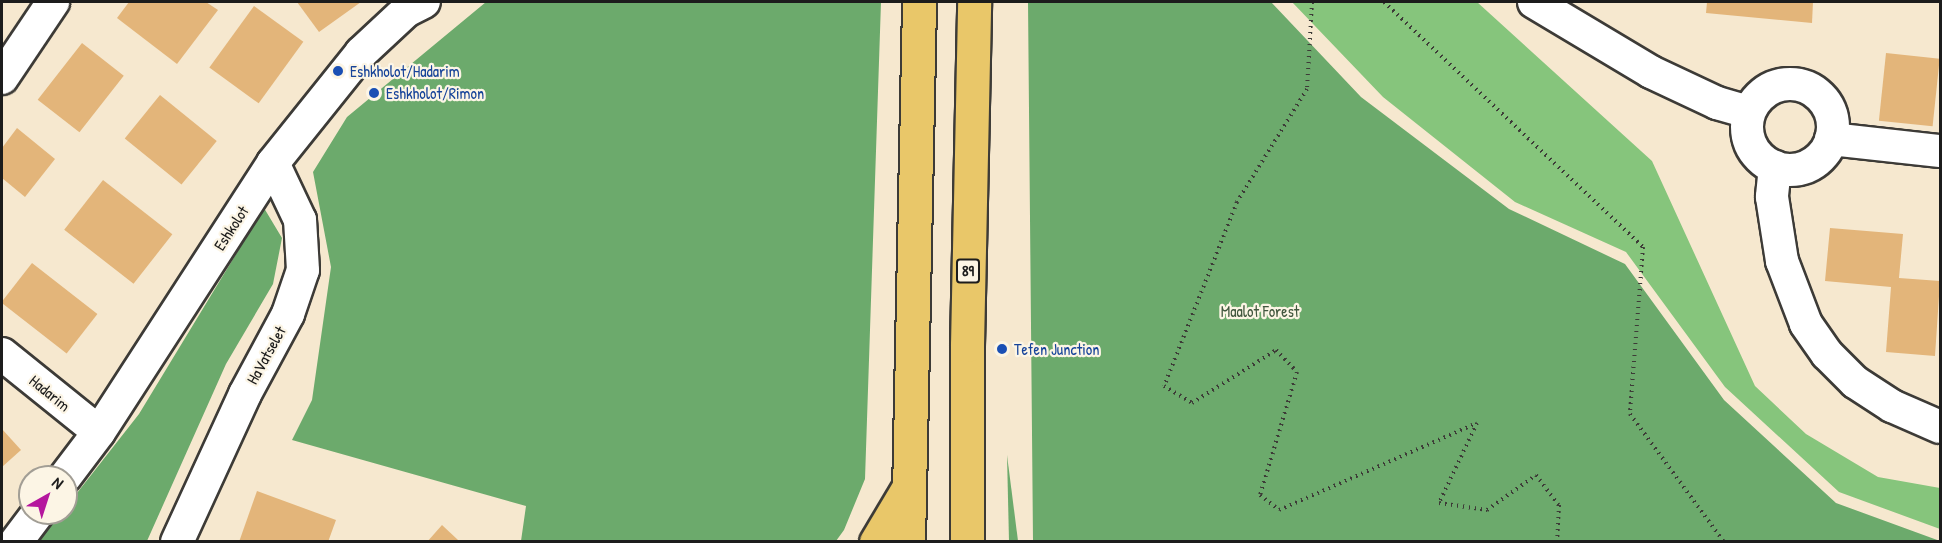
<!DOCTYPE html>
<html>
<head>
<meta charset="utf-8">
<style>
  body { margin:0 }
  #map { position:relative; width:1942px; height:543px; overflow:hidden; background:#f6e8cf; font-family:"Patrick Hand",sans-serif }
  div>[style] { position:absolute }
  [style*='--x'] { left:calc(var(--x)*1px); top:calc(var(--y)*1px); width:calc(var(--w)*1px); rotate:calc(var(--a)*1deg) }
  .green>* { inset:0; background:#86c57c }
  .forest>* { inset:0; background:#6caa6c }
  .building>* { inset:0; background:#e3b57a; transform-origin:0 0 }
  .path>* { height:4px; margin-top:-2px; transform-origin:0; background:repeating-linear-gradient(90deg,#3d3b37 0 1.5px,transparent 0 6px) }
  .roads { filter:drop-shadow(2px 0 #3d3b37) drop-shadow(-2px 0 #3d3b37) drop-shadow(0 2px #3d3b37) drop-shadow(0 -2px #3d3b37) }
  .minor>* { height:32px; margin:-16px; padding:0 16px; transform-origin:16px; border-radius:16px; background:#fff }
  .minor>.ring { margin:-16px; padding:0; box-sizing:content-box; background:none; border:32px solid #fff; border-radius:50% }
  .highway>* { height:33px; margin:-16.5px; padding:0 16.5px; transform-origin:16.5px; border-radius:16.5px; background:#e9c769 }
  .dots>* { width:16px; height:16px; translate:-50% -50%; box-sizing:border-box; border:3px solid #fcf5e5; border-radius:50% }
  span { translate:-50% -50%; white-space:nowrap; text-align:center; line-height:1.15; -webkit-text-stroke:4.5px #fcf5e5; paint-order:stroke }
  .shield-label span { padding:2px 4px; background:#fcf5e5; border:2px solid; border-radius:4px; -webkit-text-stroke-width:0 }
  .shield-label { font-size:15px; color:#1c1c1c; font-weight:700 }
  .transit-label { font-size:16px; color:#164399 }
  .left { translate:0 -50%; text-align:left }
  .street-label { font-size:16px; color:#1c1c1c }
  .park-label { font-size:16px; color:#41573e }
  .frame { position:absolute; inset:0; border:3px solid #1c1c1c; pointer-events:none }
  .north { position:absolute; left:18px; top:465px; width:60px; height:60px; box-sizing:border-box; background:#fcf5e5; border:2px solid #a29e95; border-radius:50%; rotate:39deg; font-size:16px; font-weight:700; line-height:24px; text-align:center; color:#1c1c1c }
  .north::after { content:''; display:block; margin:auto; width:21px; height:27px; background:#b5179e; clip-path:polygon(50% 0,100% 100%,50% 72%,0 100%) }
</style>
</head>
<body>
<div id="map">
  <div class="green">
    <i style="clip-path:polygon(1292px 2px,1477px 2px,1652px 161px,1755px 386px,1806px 434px,1878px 477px,1940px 488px,1940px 529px,1839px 492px,1725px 387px,1626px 252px,1515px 202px,1383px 97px)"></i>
  </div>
  <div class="forest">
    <i style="clip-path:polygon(486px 2px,881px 2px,865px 479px,844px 530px,836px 541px,521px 541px,526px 506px,292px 440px,312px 400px,331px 267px,313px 172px,347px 117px)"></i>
    <i style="clip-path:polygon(1028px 2px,1271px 2px,1361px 97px,1509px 209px,1625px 264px,1724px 400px,1836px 503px,1940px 541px,1033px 541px)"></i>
    <i style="clip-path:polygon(264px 208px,282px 238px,273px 284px,226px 364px,147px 541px,38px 541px,61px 513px,66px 513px,66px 507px,139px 414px)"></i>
    <i style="clip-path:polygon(1007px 455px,1018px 541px,1009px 541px)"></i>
  </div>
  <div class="building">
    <i style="clip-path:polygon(129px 2px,206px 2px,218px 10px,177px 64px,117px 18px)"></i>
    <i style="clip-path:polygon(297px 2px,361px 2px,319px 32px)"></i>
    <i style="clip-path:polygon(1707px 2px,1813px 2px,1812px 23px,1706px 13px)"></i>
    <i style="left:254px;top:6px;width:61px;height:76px;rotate:36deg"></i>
    <i style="left:82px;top:43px;width:53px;height:72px;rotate:38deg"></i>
    <i style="left:1886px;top:53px;width:54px;height:68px;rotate:6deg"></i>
    <i style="left:160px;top:95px;width:73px;height:56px;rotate:39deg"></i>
    <i style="clip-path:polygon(17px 128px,55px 159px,25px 197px,2px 178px,2px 148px)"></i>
    <i style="left:103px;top:180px;width:88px;height:63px;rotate:38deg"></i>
    <i style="clip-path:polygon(1830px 228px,1903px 234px,1899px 278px,1940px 281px,1935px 356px,1886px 352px,1891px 287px,1825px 281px)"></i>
    <i style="left:32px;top:263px;width:83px;height:50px;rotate:38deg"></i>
    <i style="clip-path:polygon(2px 429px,21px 450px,2px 467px)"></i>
    <i style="clip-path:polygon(257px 491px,336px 520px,328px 542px,239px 542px)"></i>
    <i style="clip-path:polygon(442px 525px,458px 540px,457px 542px,427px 542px)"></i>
  </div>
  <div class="path">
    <i style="--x:1312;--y:2;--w:87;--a:93.3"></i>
    <i style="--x:1307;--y:89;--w:133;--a:121.8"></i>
    <i style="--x:1237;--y:202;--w:198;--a:111.6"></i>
    <i style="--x:1164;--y:386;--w:33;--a:31"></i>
    <i style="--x:1192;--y:403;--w:99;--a:-32.2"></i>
    <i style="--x:1276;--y:350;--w:30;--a:46"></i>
    <i style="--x:1297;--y:372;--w:128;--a:106.7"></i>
    <i style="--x:1260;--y:495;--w:24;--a:38"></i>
    <i style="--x:1279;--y:510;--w:216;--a:-23.7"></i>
    <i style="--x:1477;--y:423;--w:89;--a:115.4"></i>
    <i style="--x:1439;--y:503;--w:49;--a:8.3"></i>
    <i style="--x:1487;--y:510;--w:60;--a:-35.5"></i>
    <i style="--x:1536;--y:475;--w:38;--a:53"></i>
    <i style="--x:1559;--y:505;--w:37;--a:93"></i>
    <i style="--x:1384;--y:2;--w:357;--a:43.4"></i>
    <i style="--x:1643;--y:247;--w:168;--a:94.5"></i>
    <i style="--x:1630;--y:414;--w:159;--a:53.7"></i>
  </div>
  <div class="roads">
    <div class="minor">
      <i style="--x:1534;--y:2;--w:136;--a:30.9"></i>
      <i style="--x:1651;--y:72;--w:73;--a:25.2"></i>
      <i style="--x:1717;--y:103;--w:33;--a:16"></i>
      <i style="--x:2;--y:78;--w:92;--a:-56.1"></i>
      <i class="ring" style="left:1747px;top:84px;width:54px;height:54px"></i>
      <i style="--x:1831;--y:139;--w:110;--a:6.3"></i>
      <i style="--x:1775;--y:167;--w:30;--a:96"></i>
      <i style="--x:1772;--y:197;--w:65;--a:81.1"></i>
      <i style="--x:1782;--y:261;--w:67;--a:69.1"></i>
      <i style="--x:1806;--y:324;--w:37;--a:55"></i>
      <i style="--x:1827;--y:354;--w:40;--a:45"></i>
      <i style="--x:1855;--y:382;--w:44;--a:33"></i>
      <i style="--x:1892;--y:406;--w:52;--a:23.6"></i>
      <i style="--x:2;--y:354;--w:124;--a:38.8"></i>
      <i style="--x:65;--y:477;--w:56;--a:-52.9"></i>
      <i style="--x:99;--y:432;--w:320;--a:-57.1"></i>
      <i style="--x:273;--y:163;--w:141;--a:-51.3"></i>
      <i style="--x:361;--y:53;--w:62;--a:-43"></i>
      <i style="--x:406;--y:11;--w:20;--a:-27"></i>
      <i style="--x:16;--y:542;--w:36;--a:-53"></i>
      <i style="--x:177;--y:542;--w:163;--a:-65.3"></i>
      <i style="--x:245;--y:394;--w:91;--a:-61.7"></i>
      <i style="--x:288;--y:314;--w:46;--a:-71.2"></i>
      <i style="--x:303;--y:270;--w:50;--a:-93.4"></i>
      <i style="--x:300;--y:220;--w:63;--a:-115.3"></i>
    </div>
    <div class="highway">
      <i style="--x:876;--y:542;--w:61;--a:-59.2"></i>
      <i style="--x:908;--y:542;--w:540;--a:-88.83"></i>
      <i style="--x:967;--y:542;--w:197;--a:-90"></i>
      <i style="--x:967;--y:345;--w:343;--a:-88.8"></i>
    </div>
  </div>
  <div class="dots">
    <i style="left:338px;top:71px;background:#1a4fb4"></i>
    <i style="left:374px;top:93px;background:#1a4fb4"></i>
    <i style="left:1002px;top:349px;background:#1a4fb4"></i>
  </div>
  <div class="shield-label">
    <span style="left:968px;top:271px">89</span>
  </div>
  <div class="transit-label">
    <span class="left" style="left:350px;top:71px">Eshkholot/Hadarim</span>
    <span class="left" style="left:386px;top:93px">Eshkholot/Rimon</span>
    <span class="left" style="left:1014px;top:349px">Tefen Junction</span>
  </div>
  <div class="street-label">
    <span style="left:231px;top:228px;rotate:-57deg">Eshkolot</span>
    <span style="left:266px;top:355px;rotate:-61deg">HaVatselet</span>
    <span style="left:50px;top:393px;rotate:39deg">Hadarim</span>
  </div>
  <div class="park-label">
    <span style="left:1260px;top:311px">Maalot Forest</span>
  </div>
  <div class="frame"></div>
  <div class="north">N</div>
</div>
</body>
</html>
